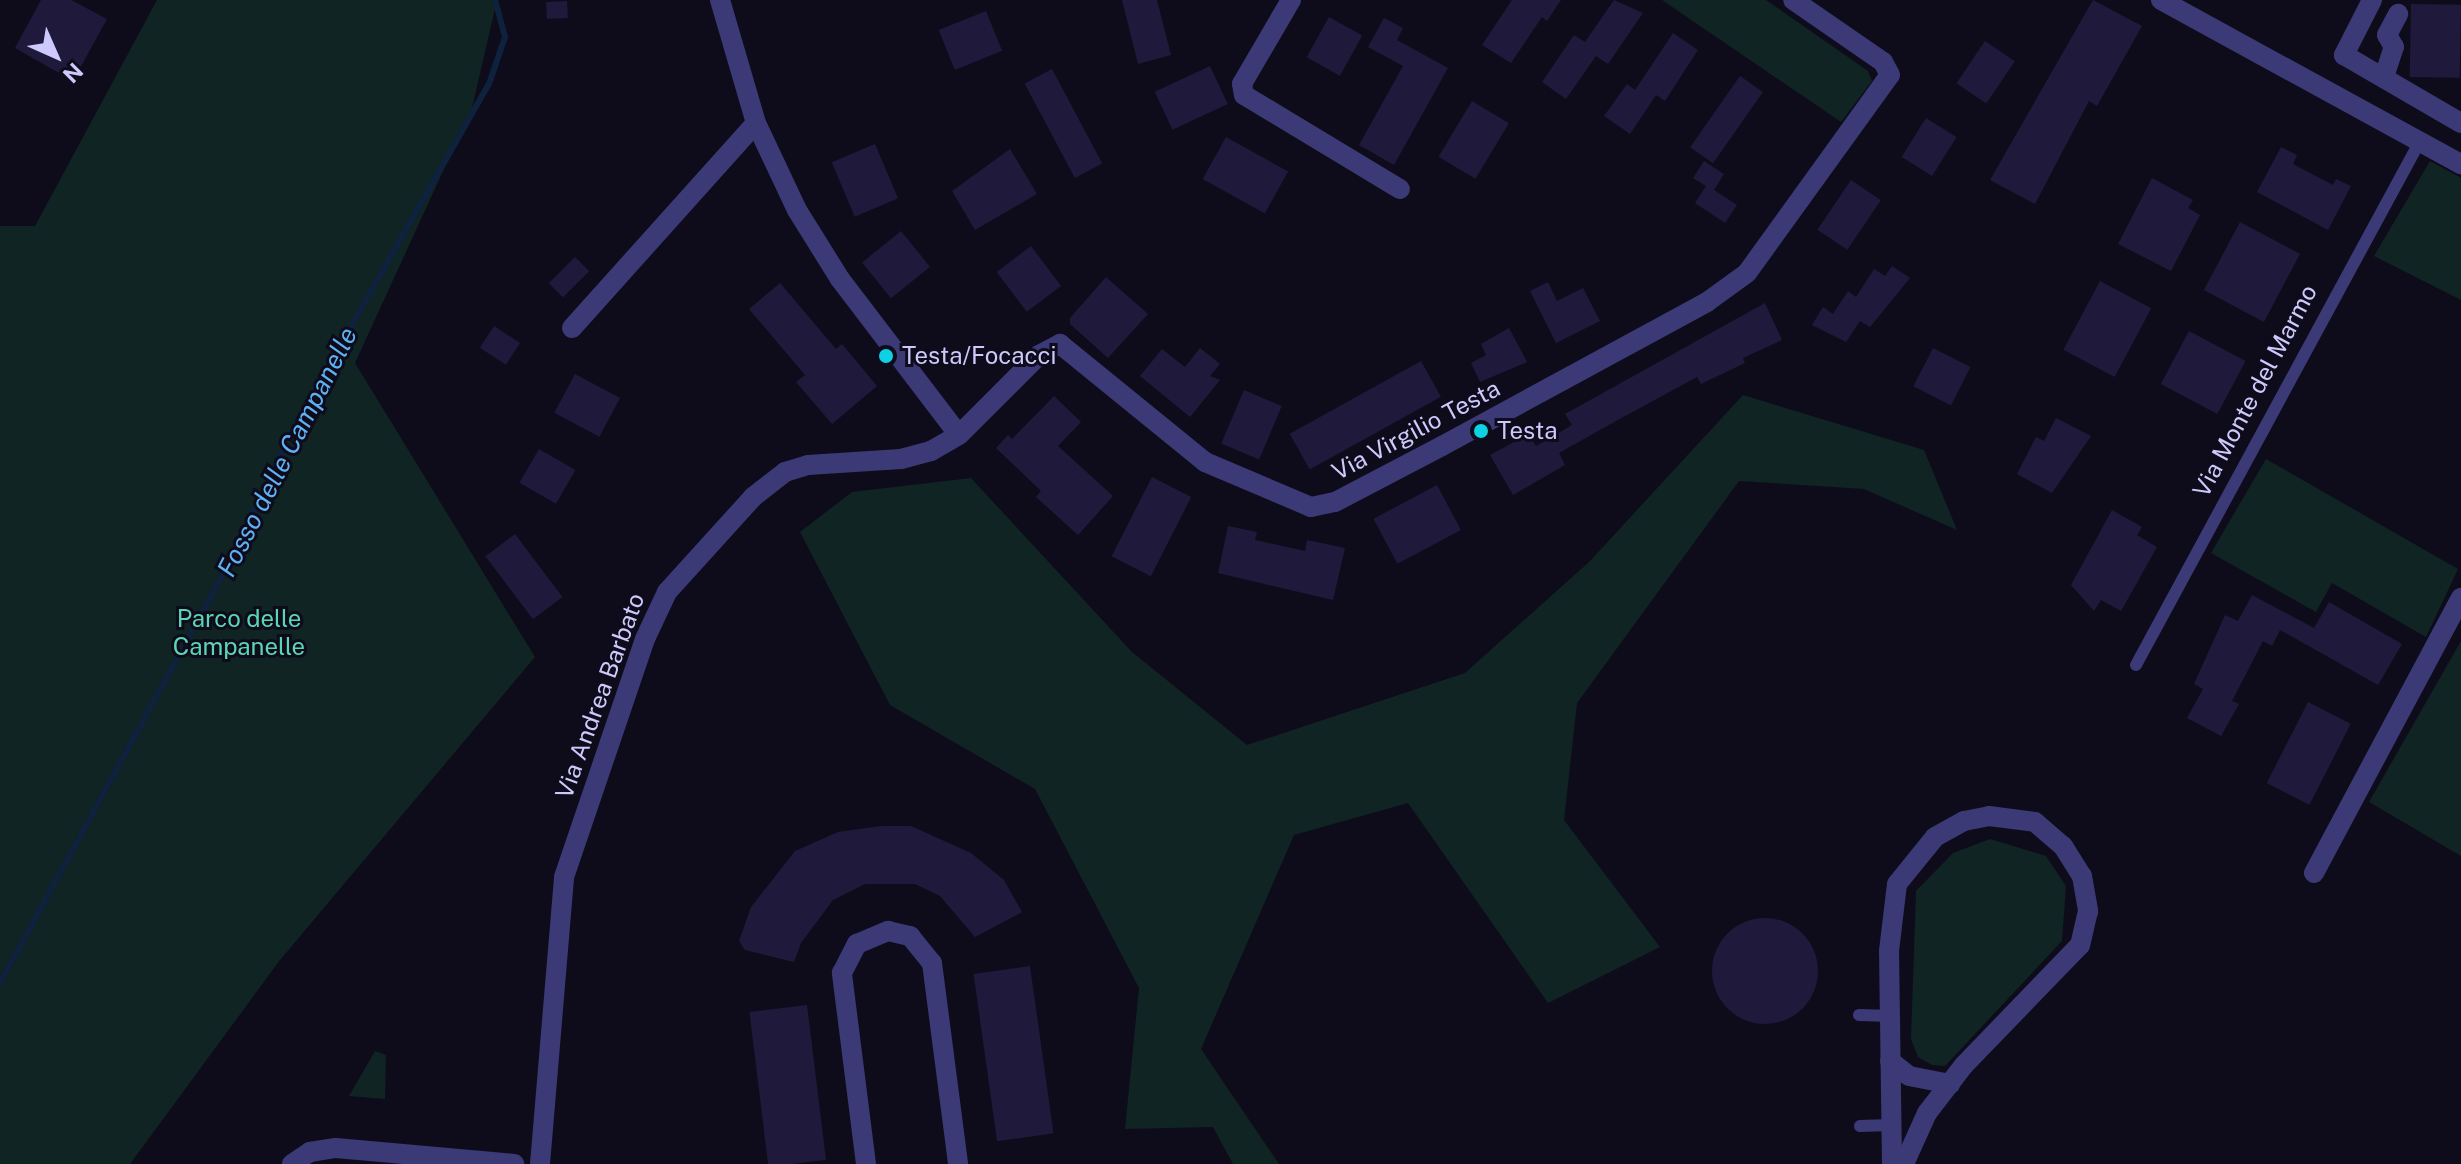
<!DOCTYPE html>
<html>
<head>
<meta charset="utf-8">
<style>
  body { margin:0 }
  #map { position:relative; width:2461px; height:1164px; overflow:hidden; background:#0e0c1b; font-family:"Public Sans",sans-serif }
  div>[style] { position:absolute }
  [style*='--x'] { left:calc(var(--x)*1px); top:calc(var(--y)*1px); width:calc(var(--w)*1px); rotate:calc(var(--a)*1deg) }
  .green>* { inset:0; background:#0f2423 }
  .stream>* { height:6px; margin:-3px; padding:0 3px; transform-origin:3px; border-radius:3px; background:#0e213d }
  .building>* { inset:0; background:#1f193b; transform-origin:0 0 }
  .round { border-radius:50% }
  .service>* { height:12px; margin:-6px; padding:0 6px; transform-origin:6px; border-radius:6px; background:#3b3a77 }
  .minor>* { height:20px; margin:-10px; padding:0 10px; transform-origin:10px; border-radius:10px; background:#3b3a77 }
  .dots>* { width:22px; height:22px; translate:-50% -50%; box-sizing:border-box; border:4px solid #0e0c1b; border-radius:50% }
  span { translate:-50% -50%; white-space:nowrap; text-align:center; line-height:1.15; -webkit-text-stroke:6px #0e0c1b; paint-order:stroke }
  .poi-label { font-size:24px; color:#cec9fc }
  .left { translate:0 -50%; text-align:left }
  .street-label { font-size:24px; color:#cec9fc }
  .park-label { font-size:24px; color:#5bd6b5 }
  .water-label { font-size:26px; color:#5eb1f5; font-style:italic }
  .north { position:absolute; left:16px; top:16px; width:80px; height:80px; -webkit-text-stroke:6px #0e0c1b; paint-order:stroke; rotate:135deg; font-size:22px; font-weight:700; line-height:32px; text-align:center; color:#cec9fc }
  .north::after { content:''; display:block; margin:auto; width:28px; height:36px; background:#cec9fc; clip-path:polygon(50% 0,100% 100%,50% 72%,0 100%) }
</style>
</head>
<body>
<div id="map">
  <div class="green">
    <i style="clip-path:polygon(157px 0,497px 0,472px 108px,355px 363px,535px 657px,280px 960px,130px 1164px,0 1164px,0 226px,35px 226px)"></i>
    <i style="clip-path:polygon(1662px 0,1766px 0,1868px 71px,1872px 81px,1841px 122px)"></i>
    <i style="clip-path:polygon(2430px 161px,2461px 178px,2461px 300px,2374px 256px)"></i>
    <i style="clip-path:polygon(1743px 395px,1924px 450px,1957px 530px,1864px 489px,1739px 481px,1577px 703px,1564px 820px,1660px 947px,1548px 1003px,1408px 803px,1294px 835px,1201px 1049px,1279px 1164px,1233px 1164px,1213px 1127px,1125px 1129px,1139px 988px,1035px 789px,890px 705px,800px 532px,852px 492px,971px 478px,1132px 652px,1247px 745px,1465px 673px,1590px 561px)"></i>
    <i style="clip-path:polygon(2266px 459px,2458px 569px,2426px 637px,2332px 583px,2316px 612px,2211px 553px)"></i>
    <i style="clip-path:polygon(2461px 641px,2461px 856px,2369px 802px)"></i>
    <i style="clip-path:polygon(1990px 839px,2046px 856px,2066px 886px,2062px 941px,1945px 1066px,1932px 1065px,1918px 1057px,1911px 1039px,1916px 891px,1953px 853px)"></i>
    <i style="clip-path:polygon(375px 1051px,386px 1055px,385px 1099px,349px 1096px)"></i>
  </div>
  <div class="stream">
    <i style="--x:0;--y:983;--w:461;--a:-61.4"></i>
    <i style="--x:221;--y:578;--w:170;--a:-64.2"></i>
    <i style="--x:295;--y:425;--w:392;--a:-60.4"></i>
    <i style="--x:489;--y:84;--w:50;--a:-71.2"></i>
    <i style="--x:505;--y:37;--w:38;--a:-105"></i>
  </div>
  <div class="building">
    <i style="clip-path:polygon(41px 0,71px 0,107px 19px,73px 81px,15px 48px)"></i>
    <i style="clip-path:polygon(1122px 0,1157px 0,1171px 55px,1138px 64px)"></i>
    <i style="clip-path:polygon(1512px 0,1561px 0,1547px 21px,1542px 17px,1511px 63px,1482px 45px)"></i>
    <i style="clip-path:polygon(1614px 0,1643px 13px,1608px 64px,1596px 56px,1566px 99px,1542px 82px,1574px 35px,1585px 42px)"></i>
    <i style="clip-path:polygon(2093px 0,2142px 26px,2097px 106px,2089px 101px,2035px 204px,1990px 180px)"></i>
    <i style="left:567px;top:1px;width:17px;height:21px;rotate:87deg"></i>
    <i style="left:2411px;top:4px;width:50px;height:73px;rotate:1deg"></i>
    <i style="left:986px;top:11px;width:43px;height:51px;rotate:68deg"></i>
    <i style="left:1329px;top:17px;width:38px;height:46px;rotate:29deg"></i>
    <i style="clip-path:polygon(1384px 18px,1403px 28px,1397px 40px,1448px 68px,1394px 165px,1359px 145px,1403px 66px,1368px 47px)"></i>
    <i style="clip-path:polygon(1673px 33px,1698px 50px,1665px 101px,1656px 95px,1630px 134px,1604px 116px,1627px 84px,1635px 90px)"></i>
    <i style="left:1985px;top:41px;width:36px;height:51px;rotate:34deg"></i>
    <i style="left:1210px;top:66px;width:42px;height:61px;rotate:65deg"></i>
    <i style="left:1052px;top:69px;width:107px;height:31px;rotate:62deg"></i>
    <i style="left:1740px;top:76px;width:28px;height:87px;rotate:35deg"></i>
    <i style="left:1472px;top:101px;width:43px;height:65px;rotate:31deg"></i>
    <i style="left:1926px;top:118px;width:36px;height:46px;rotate:32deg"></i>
    <i style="left:1226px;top:137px;width:71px;height:48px;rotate:29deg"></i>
    <i style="left:875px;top:144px;width:59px;height:47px;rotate:67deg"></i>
    <i style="clip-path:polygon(2281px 147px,2297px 155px,2293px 164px,2333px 185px,2336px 179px,2351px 186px,2328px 230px,2257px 192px)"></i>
    <i style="clip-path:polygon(1010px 149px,1037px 194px,975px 230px,952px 191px)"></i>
    <i style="clip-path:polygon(1704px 161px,1724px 174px,1714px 190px,1737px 205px,1725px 223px,1695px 203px,1706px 186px,1693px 178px)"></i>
    <i style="clip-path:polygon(2152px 178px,2193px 200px,2188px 208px,2200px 215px,2171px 271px,2118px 244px)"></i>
    <i style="left:1851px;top:180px;width:36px;height:60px;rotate:34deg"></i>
    <i style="left:2240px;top:222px;width:68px;height:77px;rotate:28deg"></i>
    <i style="left:901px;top:231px;width:46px;height:50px;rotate:51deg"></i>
    <i style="left:1031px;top:246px;width:50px;height:43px;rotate:53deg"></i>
    <i style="left:575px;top:257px;width:20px;height:37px;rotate:45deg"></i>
    <i style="clip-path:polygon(1892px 266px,1910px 278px,1870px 327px,1860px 321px,1846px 342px,1812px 325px,1823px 307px,1833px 314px,1848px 291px,1856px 297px,1874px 269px,1885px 276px)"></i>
    <i style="clip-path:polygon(1106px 277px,1148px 314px,1108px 358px,1070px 324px,1070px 318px)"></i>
    <i style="left:2100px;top:281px;width:58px;height:78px;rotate:28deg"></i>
    <i style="clip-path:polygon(1548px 282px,1557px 301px,1583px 288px,1600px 321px,1556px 343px,1530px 291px)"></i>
    <i style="clip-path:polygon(780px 283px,836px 349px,842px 344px,877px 386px,832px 424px,796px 382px,805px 375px,749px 309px)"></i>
    <i style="clip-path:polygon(1765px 303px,1782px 340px,1743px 358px,1745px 363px,1701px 384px,1697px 377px,1616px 421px,1559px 453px,1565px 465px,1513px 495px,1490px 455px,1529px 434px,1536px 446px,1572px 425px,1565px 414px)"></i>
    <i style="left:494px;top:326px;width:31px;height:26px;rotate:33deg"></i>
    <i style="clip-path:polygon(1509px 328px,1527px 362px,1480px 382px,1471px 363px,1486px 355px,1481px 344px)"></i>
    <i style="left:2189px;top:331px;width:64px;height:60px;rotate:28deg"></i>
    <i style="clip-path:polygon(1200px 348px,1220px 364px,1210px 376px,1220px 380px,1190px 417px,1140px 376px,1162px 349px,1185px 367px)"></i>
    <i style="left:1933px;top:348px;width:42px;height:43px;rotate:27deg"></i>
    <i style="left:1421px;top:361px;width:41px;height:150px;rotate:61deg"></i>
    <i style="left:575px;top:374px;width:51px;height:44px;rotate:28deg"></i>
    <i style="left:1244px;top:390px;width:41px;height:58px;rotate:23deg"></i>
    <i style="clip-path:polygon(1054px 396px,1081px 422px,1058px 446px,1113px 496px,1078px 535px,1036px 497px,1041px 491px,996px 448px,1008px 435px,1012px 439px)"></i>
    <i style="clip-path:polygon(2056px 418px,2091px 436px,2052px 493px,2017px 474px,2036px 437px,2044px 441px)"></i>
    <i style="left:539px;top:449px;width:42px;height:39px;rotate:30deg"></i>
    <i style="left:1152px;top:477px;width:44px;height:89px;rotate:27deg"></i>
    <i style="left:1437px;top:485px;width:51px;height:72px;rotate:62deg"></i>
    <i style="clip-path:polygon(2112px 510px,2142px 527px,2137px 535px,2157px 547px,2121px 611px,2101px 600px,2094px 611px,2071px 585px)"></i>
    <i style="clip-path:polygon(1228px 526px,1257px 532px,1255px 540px,1305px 551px,1307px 540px,1345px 548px,1333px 600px,1218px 573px)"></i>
    <i style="left:515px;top:534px;width:79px;height:37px;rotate:53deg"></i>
    <i style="clip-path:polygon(2252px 595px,2314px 628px,2329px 602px,2402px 644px,2378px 685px,2280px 630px,2272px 646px,2263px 641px,2232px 701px,2239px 704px,2221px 736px,2187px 718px,2203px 689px,2194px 684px,2225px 615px,2238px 621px)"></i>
    <i style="left:2308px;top:702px;width:48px;height:91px;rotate:27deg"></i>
    <i style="clip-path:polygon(881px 826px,911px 826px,971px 853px,1004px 880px,1022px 912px,975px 937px,940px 896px,915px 884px,865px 884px,833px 900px,801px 943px,794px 962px,745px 950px,739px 941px,751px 907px,795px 851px,838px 832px)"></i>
    <i class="round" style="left:1712px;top:918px;width:106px;height:106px"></i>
    <i style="left:1030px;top:966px;width:169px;height:57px;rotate:82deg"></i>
    <i style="left:807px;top:1005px;width:156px;height:58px;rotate:83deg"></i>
  </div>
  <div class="service">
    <i style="--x:2136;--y:665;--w:596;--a:-61.54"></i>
    <i style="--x:1859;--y:1015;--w:31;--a:2"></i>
    <i style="--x:1860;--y:1126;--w:31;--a:-2"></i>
  </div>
  <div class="minor">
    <i style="--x:720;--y:0;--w:128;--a:73.7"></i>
    <i style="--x:756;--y:123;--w:96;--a:64.8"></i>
    <i style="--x:797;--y:210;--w:81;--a:58.1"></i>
    <i style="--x:840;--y:279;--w:196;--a:52.7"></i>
    <i style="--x:959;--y:435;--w:113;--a:-45"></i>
    <i style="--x:1039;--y:355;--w:24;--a:-28"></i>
    <i style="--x:1060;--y:344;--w:187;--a:39.1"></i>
    <i style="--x:1205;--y:462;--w:115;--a:23"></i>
    <i style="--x:1311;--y:507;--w:25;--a:-12"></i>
    <i style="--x:1335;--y:502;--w:121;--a:-27.6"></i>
    <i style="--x:1442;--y:446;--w:302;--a:-28.5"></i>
    <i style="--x:1707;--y:302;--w:49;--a:-35.9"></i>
    <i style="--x:1747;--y:273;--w:244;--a:-54.2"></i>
    <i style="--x:1890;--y:75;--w:15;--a:-118"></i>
    <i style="--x:1883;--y:62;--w:109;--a:-145.4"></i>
    <i style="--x:1291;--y:0;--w:97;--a:120.3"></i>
    <i style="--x:1242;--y:84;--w:11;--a:80"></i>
    <i style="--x:1244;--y:95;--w:182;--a:31.1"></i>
    <i style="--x:2161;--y:0;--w:342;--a:28.7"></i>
    <i style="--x:2372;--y:0;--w:62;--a:117"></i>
    <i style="--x:2344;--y:55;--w:135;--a:30.2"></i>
    <i style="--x:2384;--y:77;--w:32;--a:-72"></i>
    <i style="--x:2394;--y:47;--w:14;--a:-120"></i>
    <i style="--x:2387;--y:35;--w:24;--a:-62"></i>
    <i style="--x:572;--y:328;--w:275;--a:-48.1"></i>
    <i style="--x:2314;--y:873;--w:312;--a:-61.9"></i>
    <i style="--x:1890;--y:1061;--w:24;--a:38"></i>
    <i style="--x:1909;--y:1076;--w:42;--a:11"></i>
    <i style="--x:292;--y:1164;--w:22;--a:-34"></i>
    <i style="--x:310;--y:1152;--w:26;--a:-9"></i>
    <i style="--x:336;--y:1148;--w:179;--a:5.1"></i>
    <i style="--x:540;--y:1164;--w:288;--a:-85.2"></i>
    <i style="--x:564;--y:877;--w:251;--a:-71.2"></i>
    <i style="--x:645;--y:639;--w:52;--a:-64.9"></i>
    <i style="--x:667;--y:592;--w:128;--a:-47.8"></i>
    <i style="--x:753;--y:497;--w:41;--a:-38"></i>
    <i style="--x:785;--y:472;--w:24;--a:-17"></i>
    <i style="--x:808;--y:465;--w:93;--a:-3.7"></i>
    <i style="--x:901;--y:459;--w:31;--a:-15"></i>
    <i style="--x:931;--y:451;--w:32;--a:-30"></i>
    <i style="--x:866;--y:1164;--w:193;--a:-97.2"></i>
    <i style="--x:842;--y:973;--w:33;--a:-63"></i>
    <i style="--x:857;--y:944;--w:34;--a:-23"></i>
    <i style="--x:888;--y:931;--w:23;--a:13"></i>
    <i style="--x:910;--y:936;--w:35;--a:51"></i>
    <i style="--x:932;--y:963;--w:203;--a:82.6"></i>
    <i style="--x:1892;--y:1164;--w:213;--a:-90.8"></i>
    <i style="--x:1889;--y:951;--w:67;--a:-83.2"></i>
    <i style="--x:1897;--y:884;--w:60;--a:-51"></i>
    <i style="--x:1935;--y:837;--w:33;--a:-29"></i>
    <i style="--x:1964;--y:821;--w:25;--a:-11"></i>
    <i style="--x:1989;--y:816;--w:46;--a:7.4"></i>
    <i style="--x:2035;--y:822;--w:37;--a:41"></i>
    <i style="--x:2063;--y:846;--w:36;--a:58"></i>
    <i style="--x:2082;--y:876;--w:36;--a:80"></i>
    <i style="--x:2088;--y:911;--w:35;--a:103"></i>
    <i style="--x:2080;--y:945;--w:167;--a:134"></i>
    <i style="--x:1964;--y:1065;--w:61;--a:127.6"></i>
    <i style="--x:1927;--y:1113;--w:56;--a:114.3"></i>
  </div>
  <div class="dots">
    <i style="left:886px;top:356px;background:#0ed1e3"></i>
    <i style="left:1481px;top:431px;background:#0ed1e3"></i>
  </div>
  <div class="poi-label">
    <span class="left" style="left:902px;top:356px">Testa/Focacci</span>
    <span class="left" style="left:1497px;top:431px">Testa</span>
  </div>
  <div class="street-label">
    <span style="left:2255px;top:391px;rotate:-62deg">Via Monte del Marmo</span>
    <span style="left:1416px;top:430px;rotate:-28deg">Via Virgilio Testa</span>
    <span style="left:600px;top:696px;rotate:-70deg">Via Andrea Barbato</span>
  </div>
  <div class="park-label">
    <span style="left:239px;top:633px">Parco delle<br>Campanelle</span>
  </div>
  <div class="water-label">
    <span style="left:287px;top:452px;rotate:-63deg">Fosso delle Campanelle</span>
  </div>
  <div class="north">N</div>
</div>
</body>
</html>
